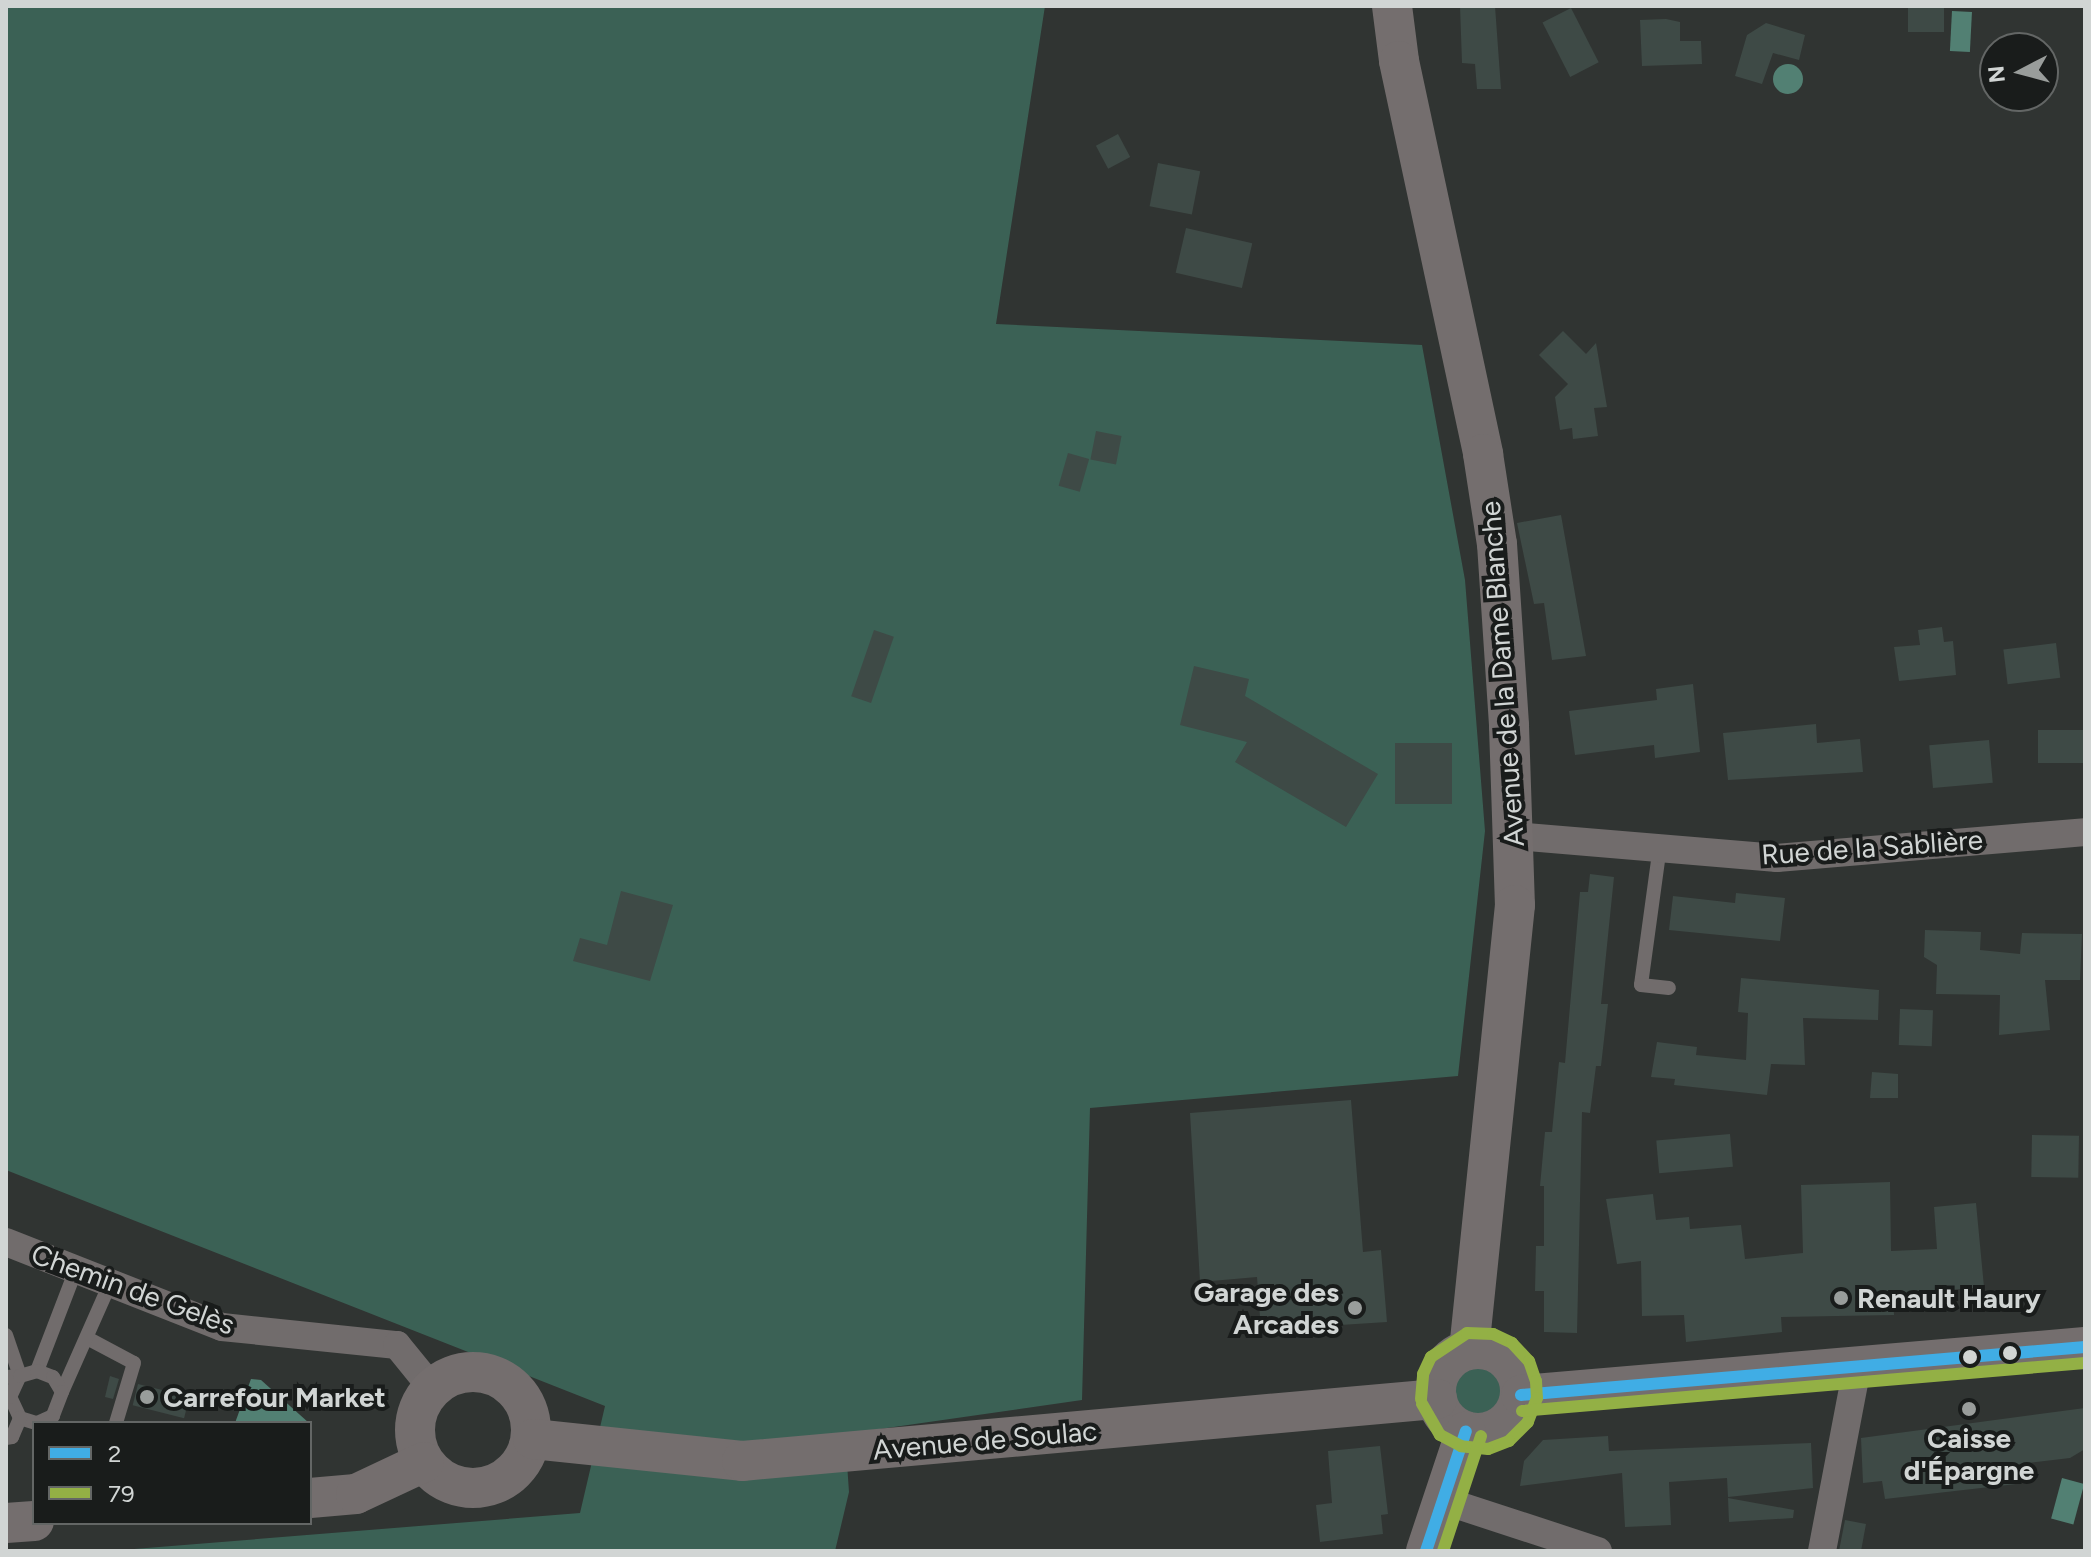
<!DOCTYPE html>
<html>
<head>
<meta charset="utf-8">
<style>
  body { margin:0 }
  #map { position:relative; width:2091px; height:1557px; overflow:hidden; background:#303432; font-family:Figtree,sans-serif }
  div>[style] { position:absolute }
  [style*='--x'] { left:calc(var(--x)*1px); top:calc(var(--y)*1px); width:calc(var(--w)*1px); rotate:calc(var(--a)*1deg) }
  .green>* { inset:0; background:#3b6155 }
  .round { border-radius:50% }
  .water>* { inset:0; background:#528073; transform-origin:0 0 }
  .building>* { inset:0; background:#3e4a46; transform-origin:0 0 }
  .lane>* { height:14px; margin:-7px; padding:0 7px; transform-origin:7px; border-radius:7px; background:#716c6c }
  .street>* { height:28px; margin:-14px; padding:0 14px; transform-origin:14px; border-radius:14px; background:#716c6c }
  .secondary>* { height:40px; margin:-20px; padding:0 20px; transform-origin:20px; border-radius:20px; background:#746e6e }
  .secondary>.ring { margin:-20px; padding:0; box-sizing:content-box; background:none; border:40px solid #746e6e; border-radius:50% }
  .bus-1>* { height:12px; margin:-6px; padding:0 6px; transform-origin:6px; border-radius:6px; background:#40ade5 }
  .bus-2>* { height:12px; margin:-6px; padding:0 6px; transform-origin:6px; border-radius:6px; background:#93b045 }
  .dots>* { width:22px; height:22px; translate:-50% -50%; box-sizing:border-box; border:4px solid #191c1b; border-radius:50% }
  span { translate:-50% -50%; white-space:nowrap; text-align:center; line-height:1.15; -webkit-text-stroke:8px #191c1b; paint-order:stroke }
  .street-label { font-size:28px; color:#d1d5d4 }
  .poi-label { font-size:28px; color:#d1d5d4; font-weight:700 }
  .right { translate:-100% -50%; text-align:right }
  .left { translate:0 -50%; text-align:left }
  .frame { position:absolute; inset:0; border:8px solid #d1d5d4; pointer-events:none }
  .legend { position:absolute; left:32px; top:1421px; width:280px; height:104px; box-sizing:border-box; background:#191c1b; border:2px solid #636665; margin:0; padding:10px 14px; list-style:none; font-size:24px; color:#d1d5d4 }
  .legend li { display:flex; align-items:center; gap:16px; height:40px }
  .legend b { width:40px; border:2px solid #636665 }
  .north { position:absolute; left:1979px; top:32px; width:80px; height:80px; box-sizing:border-box; background:#191c1b; border:2px solid #636665; border-radius:50%; rotate:264deg; font-size:22px; font-weight:700; line-height:32px; text-align:center; color:#d1d5d4 }
  .north::after { content:''; display:block; margin:auto; width:28px; height:36px; background:#999d9b; clip-path:polygon(50% 0,100% 100%,50% 72%,0 100%) }
</style>
</head>
<body>
<div id="map">
  <div class="green">
    <i style="clip-path:polygon(6px 6px,1045px 6px,996px 324px,1422px 345px,1465px 580px,1485px 831px,1458px 1076px,1090px 1108px,1082px 1400px,845px 1434px,849px 1492px,835px 1551px,109px 1551px,580px 1513px,605px 1406px,6px 1170px)"></i>
    <i class="round" style="left:1449px;top:1362px;width:60px;height:60px"></i>
  </div>
  <div class="water">
    <i style="left:1952px;top:11px;width:20px;height:40px;rotate:3deg"></i>
    <i class="round" style="left:1773px;top:64px;width:30px;height:30px"></i>
    <i style="clip-path:polygon(251px 1379px,261px 1380px,309px 1423px,235px 1423px)"></i>
    <i style="left:2062px;top:1478px;width:23px;height:42px;rotate:15deg"></i>
  </div>
  <div class="building">
    <i style="clip-path:polygon(1460px 6px,1495px 6px,1501px 89px,1477px 89px,1475px 64px,1462px 63px)"></i>
    <i style="left:1908px;top:6px;width:36px;height:26px"></i>
    <i style="left:1571px;top:8px;width:61px;height:32px;rotate:63deg"></i>
    <i style="clip-path:polygon(1666px 19px,1680px 22px,1680px 41px,1701px 41px,1702px 64px,1642px 66px,1640px 20px)"></i>
    <i style="clip-path:polygon(1766px 23px,1805px 35px,1799px 60px,1773px 53px,1762px 84px,1735px 76px,1747px 35px)"></i>
    <i style="left:1118px;top:134px;width:26px;height:25px;rotate:62deg"></i>
    <i style="left:1158px;top:163px;width:43px;height:44px;rotate:11deg"></i>
    <i style="left:1186px;top:228px;width:68px;height:46px;rotate:13deg"></i>
    <i style="clip-path:polygon(1563px 331px,1586px 354px,1596px 343px,1607px 407px,1594px 408px,1598px 436px,1573px 439px,1572px 428px,1560px 430px,1555px 397px,1568px 384px,1539px 355px)"></i>
    <i style="left:1096px;top:431px;width:26px;height:29px;rotate:11deg"></i>
    <i style="left:1068px;top:453px;width:22px;height:34px;rotate:16deg"></i>
    <i style="clip-path:polygon(1561px 515px,1586px 656px,1552px 660px,1544px 603px,1534px 604px,1517px 523px)"></i>
    <i style="clip-path:polygon(1942px 627px,1944px 642px,1953px 641px,1956px 675px,1899px 681px,1894px 647px,1920px 645px,1918px 630px)"></i>
    <i style="left:874px;top:630px;width:21px;height:70px;rotate:19deg"></i>
    <i style="left:2056px;top:643px;width:35px;height:53px;rotate:83deg"></i>
    <i style="clip-path:polygon(1194px 666px,1249px 679px,1245px 696px,1378px 774px,1346px 827px,1235px 762px,1247px 742px,1180px 725px)"></i>
    <i style="clip-path:polygon(1693px 684px,1700px 752px,1655px 758px,1654px 745px,1575px 755px,1569px 711px,1657px 700px,1656px 689px)"></i>
    <i style="clip-path:polygon(1816px 724px,1817px 743px,1860px 739px,1863px 772px,1728px 780px,1723px 733px)"></i>
    <i style="left:2085px;top:730px;width:33px;height:47px;rotate:90deg"></i>
    <i style="left:1989px;top:740px;width:43px;height:60px;rotate:85deg"></i>
    <i style="left:1395px;top:743px;width:57px;height:61px"></i>
    <i style="clip-path:polygon(1590px 874px,1614px 877px,1601px 1004px,1608px 1004px,1601px 1066px,1596px 1066px,1590px 1113px,1582px 1112px,1577px 1333px,1544px 1332px,1544px 1291px,1535px 1291px,1536px 1246px,1544px 1246px,1544px 1186px,1540px 1186px,1545px 1132px,1552px 1132px,1559px 1062px,1565px 1063px,1580px 892px,1588px 892px)"></i>
    <i style="clip-path:polygon(621px 891px,673px 905px,650px 981px,573px 961px,580px 938px,607px 945px)"></i>
    <i style="clip-path:polygon(1736px 893px,1785px 898px,1780px 941px,1669px 930px,1673px 896px,1735px 903px)"></i>
    <i style="clip-path:polygon(1925px 930px,1981px 932px,1980px 950px,2020px 954px,2022px 933px,2082px 934px,2080px 980px,2045px 980px,2050px 1030px,1999px 1035px,2000px 995px,1936px 994px,1937px 965px,1924px 957px)"></i>
    <i style="clip-path:polygon(1741px 978px,1879px 990px,1878px 1020px,1803px 1018px,1805px 1065px,1771px 1064px,1767px 1095px,1674px 1085px,1675px 1079px,1651px 1077px,1657px 1042px,1697px 1047px,1696px 1055px,1746px 1060px,1748px 1013px,1738px 1012px)"></i>
    <i style="left:1900px;top:1009px;width:33px;height:36px;rotate:2deg"></i>
    <i style="clip-path:polygon(1872px 1072px,1898px 1074px,1898px 1098px,1870px 1098px)"></i>
    <i style="clip-path:polygon(1351px 1100px,1363px 1252px,1381px 1250px,1387px 1322px,1261px 1330px,1257px 1277px,1200px 1282px,1190px 1113px)"></i>
    <i style="left:1730px;top:1134px;width:33px;height:74px;rotate:85deg"></i>
    <i style="left:2032px;top:1135px;width:47px;height:42px;rotate:1deg"></i>
    <i style="clip-path:polygon(1890px 1182px,1891px 1251px,1937px 1249px,1934px 1207px,1976px 1203px,1984px 1287px,1893px 1295px,1894px 1315px,1781px 1317px,1782px 1332px,1686px 1342px,1684px 1315px,1642px 1316px,1641px 1261px,1617px 1264px,1606px 1199px,1653px 1194px,1656px 1220px,1689px 1217px,1690px 1229px,1741px 1225px,1745px 1259px,1803px 1253px,1801px 1185px)"></i>
    <i style="clip-path:polygon(110px 1376px,119px 1379px,113px 1399px,105px 1397px)"></i>
    <i style="left:138px;top:1384px;width:53px;height:22px;rotate:14deg"></i>
    <i style="clip-path:polygon(2085px 1408px,2085px 1449px,2070px 1458px,2012px 1465px,2016px 1484px,1885px 1499px,1882px 1481px,1863px 1483px,1861px 1438px)"></i>
    <i style="clip-path:polygon(1608px 1436px,1609px 1451px,1811px 1443px,1813px 1488px,1728px 1497px,1727px 1478px,1669px 1482px,1671px 1525px,1625px 1527px,1622px 1473px,1520px 1486px,1524px 1461px,1543px 1440px)"></i>
    <i style="clip-path:polygon(1380px 1446px,1388px 1514px,1381px 1515px,1383px 1534px,1320px 1542px,1316px 1505px,1332px 1503px,1328px 1451px)"></i>
    <i style="clip-path:polygon(1728px 1498px,1794px 1510px,1793px 1518px,1729px 1522px)"></i>
    <i style="clip-path:polygon(1845px 1520px,1866px 1524px,1861px 1551px,1839px 1551px)"></i>
  </div>
  <div class="lane">
    <i style="--x:1660;--y:846;--w:140;--a:97.8"></i>
    <i style="--x:1641;--y:985;--w:28;--a:6"></i>
    <i style="--x:6;--y:1335;--w:43;--a:71.1"></i>
    <i style="--x:20;--y:1376;--w:14;--a:176"></i>
    <i style="--x:87;--y:1338;--w:53;--a:28"></i>
    <i style="--x:134;--y:1363;--w:63;--a:106.7"></i>
    <i style="--x:37;--y:1371;--w:106;--a:-69"></i>
    <i style="--x:62;--y:1392;--w:116;--a:-66.1"></i>
    <i style="--x:36;--y:1423;--w:17;--a:-163"></i>
    <i style="--x:20;--y:1418;--w:23;--a:-115"></i>
    <i style="--x:10;--y:1397;--w:23;--a:-65"></i>
    <i style="--x:20;--y:1376;--w:18;--a:-16"></i>
    <i style="--x:37;--y:1371;--w:17;--a:21"></i>
    <i style="--x:53;--y:1377;--w:17;--a:59"></i>
    <i style="--x:62;--y:1392;--w:26;--a:111"></i>
    <i style="--x:53;--y:1416;--w:17;--a:156"></i>
    <i style="--x:6;--y:1438;--w:6;--a:-9"></i>
    <i style="--x:12;--y:1437;--w:21;--a:-67"></i>
  </div>
  <div class="street">
    <i style="--x:1515;--y:836;--w:263;--a:4.8"></i>
    <i style="--x:1777;--y:858;--w:309;--a:-4.8"></i>
    <i style="--x:6;--y:1242;--w:232;--a:21.5"></i>
    <i style="--x:222;--y:1327;--w:176;--a:5.9"></i>
    <i style="--x:397;--y:1345;--w:55;--a:50.9"></i>
    <i style="--x:1442;--y:1500;--w:164;--a:18.1"></i>
    <i style="--x:1822;--y:1551;--w:186;--a:-79.2"></i>
  </div>
  <div class="secondary">
    <i style="--x:1392;--y:6;--w:55;--a:82.7"></i>
    <i style="--x:1399;--y:61;--w:402;--a:77.9"></i>
    <i style="--x:1483;--y:454;--w:91;--a:81.2"></i>
    <i style="--x:1497;--y:544;--w:182;--a:86.2"></i>
    <i style="--x:1509;--y:726;--w:179;--a:88.1"></i>
    <i style="--x:1515;--y:905;--w:446;--a:95.9"></i>
    <i class="ring" style="left:1436px;top:1349px;width:44px;height:44px"></i>
    <i class="ring" style="left:415px;top:1372px;width:76px;height:76px"></i>
    <i style="--x:1521;--y:1395;--w:566;--a:-4.86"></i>
    <i style="--x:533;--y:1439;--w:210;--a:6"></i>
    <i style="--x:742;--y:1461;--w:698;--a:-5.1"></i>
    <i style="--x:310;--y:1498;--w:46;--a:-5"></i>
    <i style="--x:356;--y:1494;--w:75;--a:-25.2"></i>
    <i style="--x:6;--y:1523;--w:28;--a:-4"></i>
    <i style="--x:1426;--y:1551;--w:126;--a:-71.6"></i>
  </div>
  <div class="bus-1">
    <i style="--x:1521;--y:1395;--w:566;--a:-4.86"></i>
    <i style="--x:1426;--y:1551;--w:126;--a:-71.6"></i>
  </div>
  <div class="bus-2">
    <i style="--x:1421;--y:1399;--w:25;--a:-85"></i>
    <i style="--x:1423;--y:1374;--w:19;--a:-65"></i>
    <i style="--x:1431;--y:1357;--w:43;--a:-33.7"></i>
    <i style="--x:1467;--y:1333;--w:26;--a:2"></i>
    <i style="--x:1493;--y:1334;--w:21;--a:25"></i>
    <i style="--x:1512;--y:1343;--w:25;--a:47"></i>
    <i style="--x:1529;--y:1361;--w:21;--a:71"></i>
    <i style="--x:1536;--y:1381;--w:17;--a:87"></i>
    <i style="--x:1537;--y:1398;--w:26;--a:111"></i>
    <i style="--x:1528;--y:1422;--w:27;--a:135"></i>
    <i style="--x:1509;--y:1441;--w:22;--a:159"></i>
    <i style="--x:1488;--y:1449;--w:27;--a:-174"></i>
    <i style="--x:1461;--y:1446;--w:24;--a:-152"></i>
    <i style="--x:1440;--y:1435;--w:36;--a:-120"></i>
    <i style="--x:1522;--y:1411;--w:565;--a:-4.87"></i>
    <i style="--x:1443;--y:1551;--w:121;--a:-71.7"></i>
  </div>
  <div class="dots">
    <i style="left:1841px;top:1298px;background:#999d9b"></i>
    <i style="left:1355px;top:1308px;background:#999d9b"></i>
    <i style="left:2010px;top:1353px;background:#d1d5d4"></i>
    <i style="left:1970px;top:1357px;background:#d1d5d4"></i>
    <i style="left:147px;top:1397px;background:#999d9b"></i>
    <i style="left:1969px;top:1409px;background:#999d9b"></i>
  </div>
  <div class="street-label">
    <span style="left:1502px;top:674px;rotate:-94deg">Avenue de la Dame Blanche</span>
    <span style="left:1872px;top:847px;rotate:-4deg">Rue de la Sablière</span>
    <span style="left:133px;top:1289px;rotate:20deg">Chemin de Gelès</span>
    <span style="left:985px;top:1440px;rotate:-5deg">Avenue de Soulac</span>
  </div>
  <div class="poi-label">
    <span class="right" style="left:1339px;top:1308px">Garage des<br>Arcades</span>
    <span class="left" style="left:1857px;top:1298px">Renault Haury</span>
    <span class="left" style="left:163px;top:1397px">Carrefour Market</span>
    <span style="left:1969px;top:1454px">Caisse<br>d'Épargne</span>
  </div>
  <div class="frame"></div>
  <ul class="legend">
  <li><b style="height:10px;background:#40ade5"></b>2</li>
  <li><b style="height:10px;background:#93b045"></b>79</li>
  </ul>
  <div class="north">N</div>
</div>
</body>
</html>
